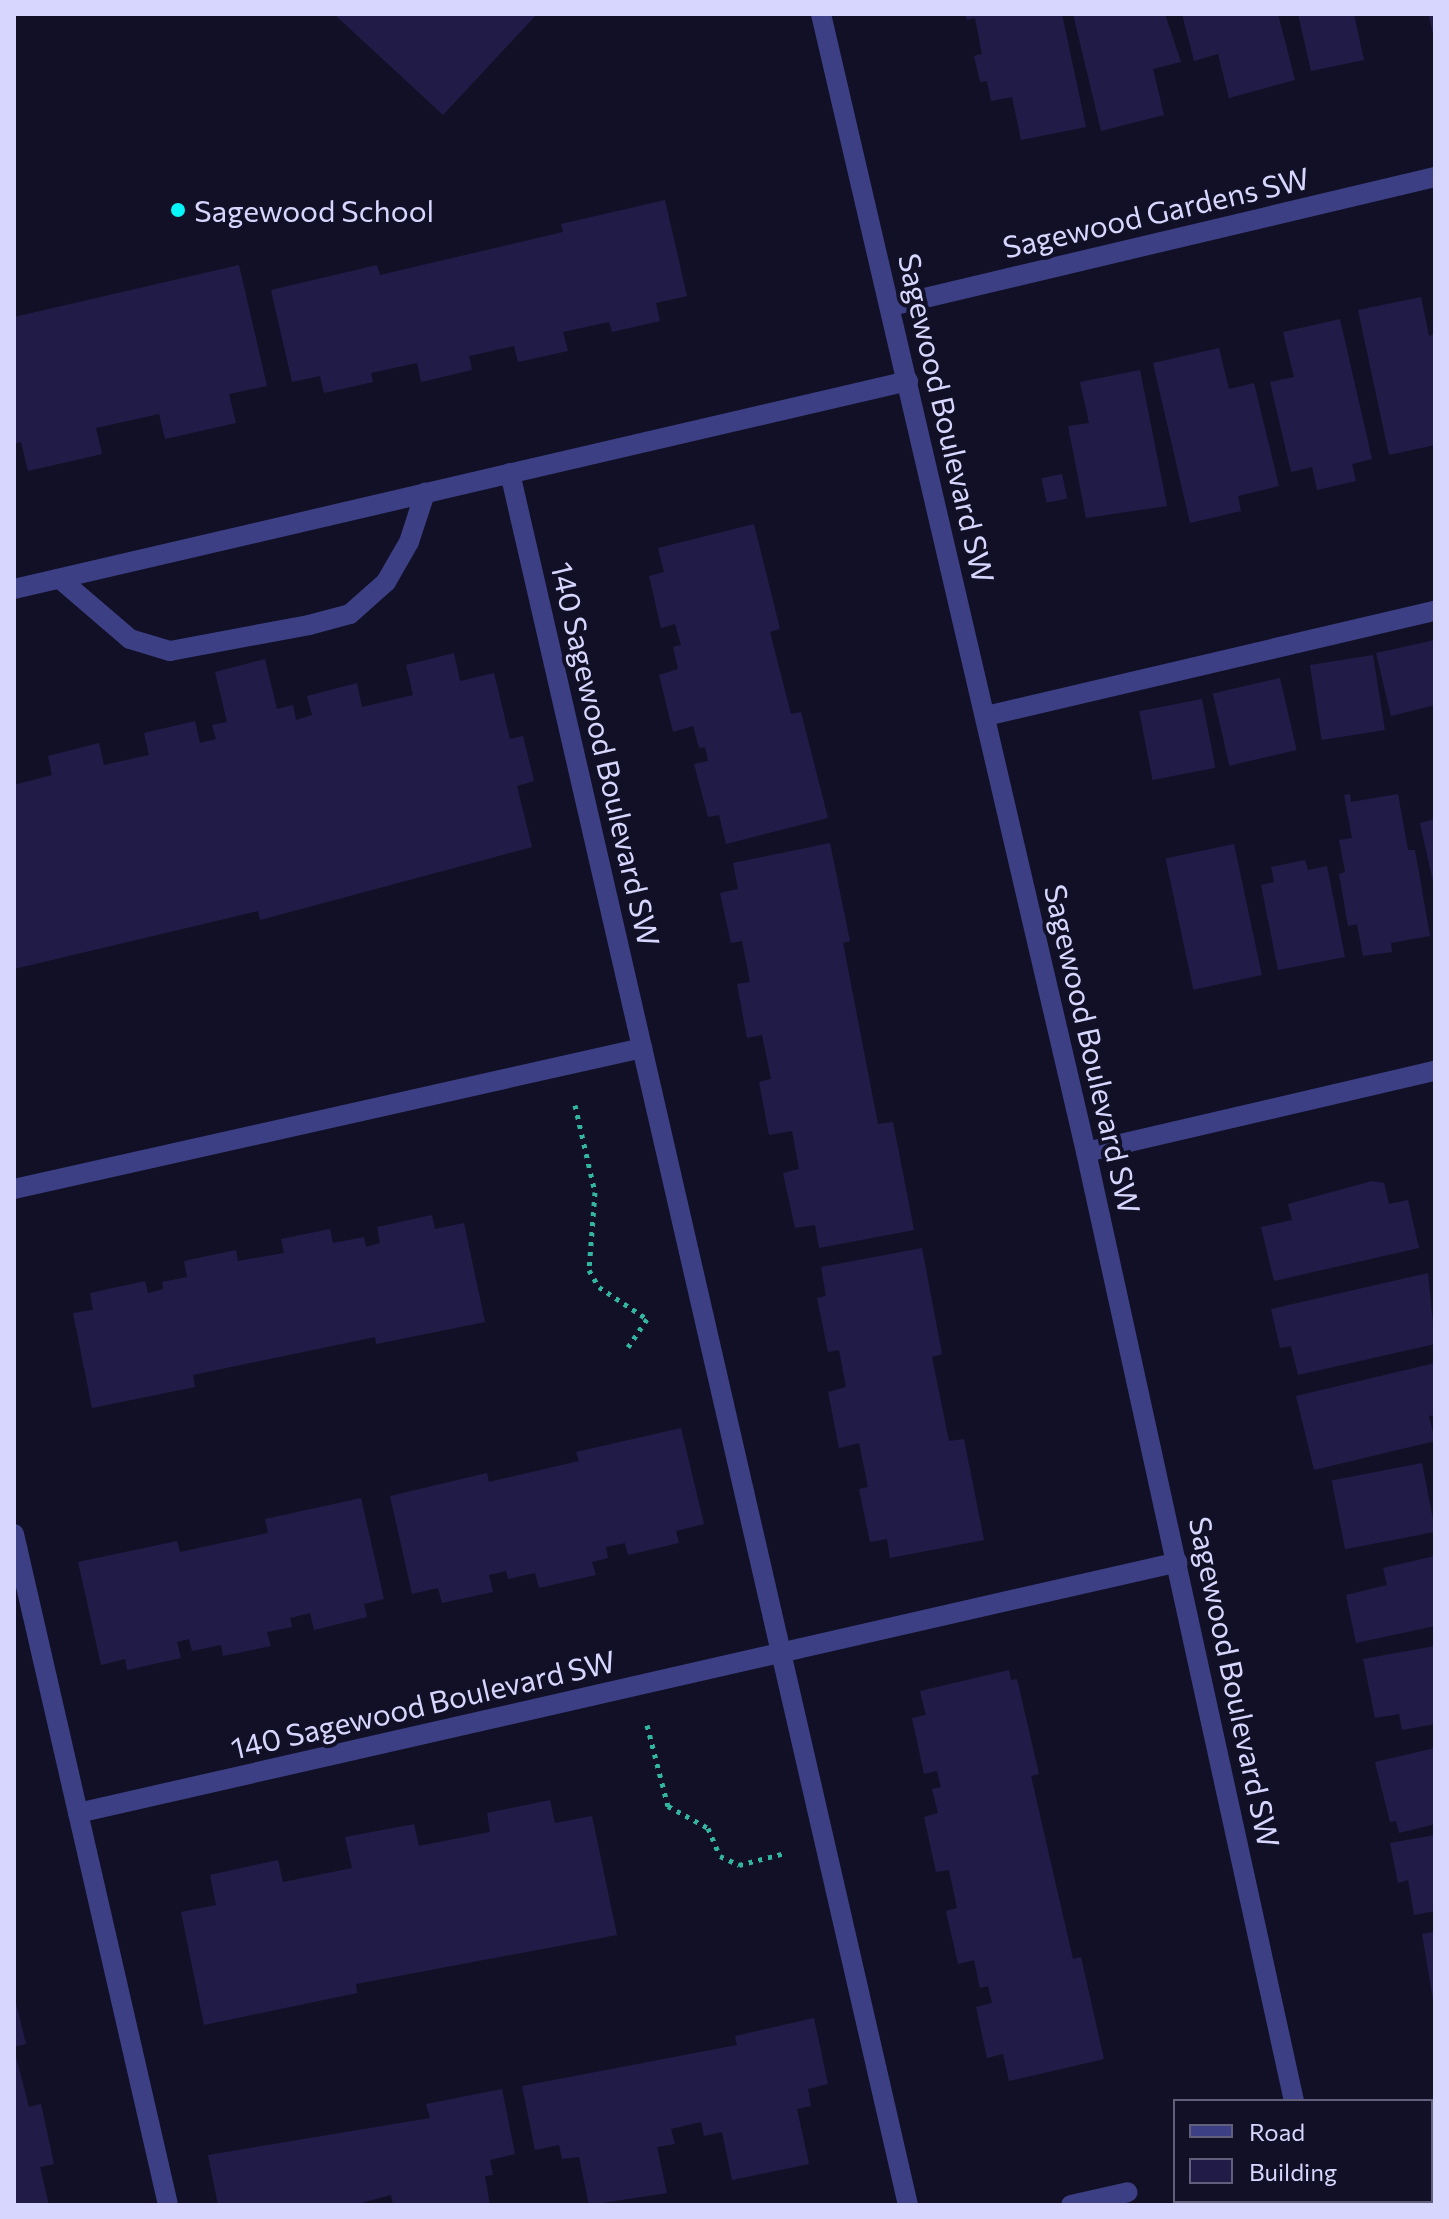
<!DOCTYPE html>
<html>
<head>
<meta charset="utf-8">
<style>
  body { margin:0 }
  #map { position:relative; width:1449px; height:2219px; overflow:hidden; background:#121026; font-family:Commissioner,sans-serif }
  div>[style] { position:absolute }
  [style*='--x'] { left:calc(var(--x)*1px); top:calc(var(--y)*1px); width:calc(var(--w)*1px); rotate:calc(var(--a)*1deg) }
  .building>* { inset:0; background:#211c47; transform-origin:0 0 }
  .path>* { height:5px; margin-top:-2.5px; transform-origin:0; background:repeating-linear-gradient(90deg,#32b6a3 0 4px,transparent 0 10px) }
  .minor>* { height:20px; margin:-10px; padding:0 10px; transform-origin:10px; border-radius:10px; background:#3c3f84 }
  .dots>* { width:22px; height:22px; translate:-50% -50%; box-sizing:border-box; border:4px solid #121026; border-radius:50% }
  span { translate:-50% -50%; white-space:nowrap; text-align:center; line-height:1.15; -webkit-text-stroke:8px #121026; paint-order:stroke }
  .poi-label { font-size:30px; color:#d7d6fe }
  .left { translate:0 -50%; text-align:left }
  .street-label { font-size:30px; color:#d7d6fe }
  .frame { position:absolute; inset:0; border:16px solid #d7d6fe; pointer-events:none }
  .legend { position:absolute; left:1173px; top:2099px; width:260px; height:104px; box-sizing:border-box; background:#121026; border:2px solid #615f7c; margin:0; padding:10px 14px; list-style:none; font-size:24px; color:#d7d6fe }
  .legend li { display:flex; align-items:center; gap:16px; height:40px }
  .legend b { width:40px; border:2px solid #615f7c }
</style>
</head>
<body>
<div id="map">
  <div class="building">
    <i style="clip-path:polygon(334px 14px,537px 14px,443px 115px)"></i>
    <i style="clip-path:polygon(965px 14px,1062px 14px,1086px 127px,1021px 140px,1012px 97px,991px 101px,987px 81px,980px 82px,974px 56px,982px 54px,975px 18px,967px 20px)"></i>
    <i style="clip-path:polygon(1073px 14px,1165px 14px,1181px 62px,1153px 69px,1164px 115px,1101px 131px)"></i>
    <i style="clip-path:polygon(1182px 14px,1278px 14px,1295px 80px,1229px 98px,1218px 54px,1194px 61px)"></i>
    <i style="clip-path:polygon(1298px 14px,1354px 14px,1364px 60px,1311px 71px)"></i>
    <i style="clip-path:polygon(1428px 14px,1435px 14px,1435px 37px,1434px 37px)"></i>
    <i style="clip-path:polygon(665px 200px,687px 296px,656px 303px,660px 321px,612px 332px,609px 322px,563px 332px,568px 351px,518px 362px,514px 346px,469px 356px,472px 370px,421px 382px,417px 363px,371px 373px,373px 382px,324px 393px,320px 376px,292px 382px,271px 290px,377px 265px,380px 275px,563px 232px,561px 224px)"></i>
    <i style="clip-path:polygon(239px 265px,267px 386px,229px 394px,236px 423px,165px 439px,159px 414px,96px 428px,102px 454px,28px 471px,21px 442px,14px 444px,14px 317px)"></i>
    <i style="clip-path:polygon(1421px 297px,1429px 336px,1435px 334px,1435px 445px,1389px 455px,1358px 310px)"></i>
    <i style="clip-path:polygon(1340px 319px,1372px 459px,1352px 464px,1356px 481px,1317px 490px,1312px 467px,1291px 472px,1270px 382px,1294px 377px,1283px 332px)"></i>
    <i style="clip-path:polygon(1219px 348px,1229px 389px,1254px 383px,1279px 486px,1238px 496px,1241px 511px,1190px 523px,1153px 363px)"></i>
    <i style="clip-path:polygon(1140px 370px,1167px 506px,1086px 518px,1068px 426px,1089px 423px,1080px 382px)"></i>
    <i style="left:1062px;top:474px;width:25px;height:21px;rotate:78deg"></i>
    <i style="clip-path:polygon(754px 524px,780px 629px,770px 632px,791px 714px,801px 712px,828px 818px,726px 844px,719px 815px,708px 817px,694px 764px,708px 761px,705px 747px,699px 748px,693px 726px,673px 732px,659px 675px,678px 669px,673px 647px,681px 645px,675px 624px,661px 628px,649px 576px,664px 572px,658px 548px)"></i>
    <i style="clip-path:polygon(1435px 640px,1435px 705px,1391px 716px,1376px 653px)"></i>
    <i style="clip-path:polygon(454px 653px,460px 681px,494px 673px,510px 739px,523px 736px,534px 781px,517px 786px,532px 847px,260px 920px,258px 911px,14px 969px,14px 785px,52px 775px,48px 756px,99px 743px,104px 765px,149px 755px,144px 733px,195px 721px,200px 743px,216px 739px,212px 725px,227px 722px,215px 672px,265px 659px,277px 709px,293px 705px,296px 720px,312px 715px,307px 696px,357px 683px,362px 707px,413px 695px,406px 665px)"></i>
    <i style="left:1373px;top:655px;width:76px;height:64px;rotate:81deg"></i>
    <i style="left:1280px;top:678px;width:74px;height:69px;rotate:77deg"></i>
    <i style="left:1202px;top:699px;width:70px;height:64px;rotate:79deg"></i>
    <i style="clip-path:polygon(1350px 794px,1351px 802px,1398px 794px,1408px 850px,1415px 850px,1430px 936px,1391px 943px,1392px 952px,1363px 956px,1357px 924px,1348px 926px,1339px 874px,1345px 872px,1339px 840px,1352px 838px,1344px 795px)"></i>
    <i style="clip-path:polygon(1435px 819px,1435px 886px,1434px 886px,1420px 823px)"></i>
    <i style="clip-path:polygon(830px 843px,850px 941px,843px 943px,878px 1124px,893px 1122px,914px 1230px,819px 1248px,815px 1225px,795px 1228px,783px 1173px,799px 1169px,792px 1131px,769px 1135px,759px 1082px,771px 1079px,762px 1035px,747px 1038px,737px 984px,750px 982px,742px 941px,731px 943px,720px 893px,738px 889px,733px 863px)"></i>
    <i style="left:1234px;top:844px;width:134px;height:70px;rotate:78deg"></i>
    <i style="clip-path:polygon(1305px 860px,1308px 870px,1327px 866px,1345px 957px,1278px 970px,1261px 885px,1274px 882px,1271px 867px)"></i>
    <i style="clip-path:polygon(1372px 1181px,1384px 1183px,1389px 1204px,1408px 1200px,1419px 1248px,1274px 1281px,1261px 1227px,1292px 1220px,1288px 1204px)"></i>
    <i style="clip-path:polygon(432px 1215px,435px 1229px,464px 1223px,485px 1322px,376px 1344px,375px 1337px,193px 1375px,195px 1387px,92px 1408px,73px 1313px,93px 1310px,90px 1293px,145px 1281px,148px 1293px,163px 1289px,162px 1282px,187px 1277px,184px 1261px,236px 1250px,238px 1261px,284px 1253px,281px 1239px,330px 1229px,333px 1243px,364px 1237px,366px 1247px,380px 1243px,377px 1227px)"></i>
    <i style="clip-path:polygon(922px 1248px,942px 1354px,932px 1357px,949px 1441px,964px 1439px,984px 1540px,890px 1558px,887px 1539px,870px 1542px,859px 1489px,868px 1487px,859px 1443px,839px 1448px,828px 1392px,846px 1387px,839px 1350px,828px 1352px,817px 1298px,826px 1296px,821px 1267px)"></i>
    <i style="clip-path:polygon(1428px 1273px,1435px 1344px,1298px 1375px,1291px 1346px,1280px 1348px,1271px 1309px)"></i>
    <i style="clip-path:polygon(1435px 1363px,1435px 1415px,1429px 1416px,1435px 1441px,1314px 1470px,1296px 1396px)"></i>
    <i style="clip-path:polygon(681px 1428px,704px 1524px,676px 1531px,679px 1543px,628px 1555px,625px 1543px,606px 1547px,608px 1558px,592px 1562px,596px 1575px,539px 1588px,535px 1573px,508px 1579px,506px 1571px,489px 1575px,493px 1592px,442px 1603px,438px 1588px,412px 1594px,390px 1496px,487px 1473px,489px 1482px,579px 1461px,576px 1452px)"></i>
    <i style="left:1422px;top:1463px;width:70px;height:92px;rotate:79deg"></i>
    <i style="clip-path:polygon(361px 1498px,384px 1599px,364px 1604px,367px 1617px,314px 1630px,310px 1613px,290px 1618px,292px 1627px,267px 1632px,271px 1646px,223px 1656px,221px 1645px,192px 1651px,189px 1639px,177px 1642px,181px 1658px,127px 1670px,125px 1659px,101px 1665px,78px 1562px,177px 1541px,180px 1552px,268px 1533px,265px 1519px)"></i>
    <i style="clip-path:polygon(1435px 1556px,1435px 1626px,1356px 1643px,1346px 1595px,1387px 1585px,1383px 1568px)"></i>
    <i style="clip-path:polygon(1435px 1646px,1435px 1724px,1402px 1730px,1399px 1714px,1375px 1718px,1363px 1659px)"></i>
    <i style="clip-path:polygon(1009px 1670px,1011px 1680px,1017px 1679px,1039px 1774px,1031px 1776px,1073px 1959px,1081px 1957px,1104px 2059px,1009px 2081px,1003px 2054px,987px 2058px,976px 2007px,992px 2003px,988px 1986px,980px 1988px,974px 1960px,958px 1964px,946px 1911px,957px 1908px,949px 1870px,936px 1872px,924px 1817px,938px 1813px,932px 1789px,941px 1787px,937px 1771px,924px 1774px,912px 1718px,926px 1715px,920px 1691px)"></i>
    <i style="clip-path:polygon(1435px 1748px,1435px 1824px,1399px 1833px,1396px 1821px,1390px 1822px,1375px 1762px)"></i>
    <i style="clip-path:polygon(550px 1800px,555px 1823px,592px 1816px,617px 1935px,356px 1984px,357px 1993px,204px 2025px,181px 1912px,216px 1905px,210px 1875px,278px 1860px,283px 1882px,352px 1868px,345px 1837px,414px 1824px,419px 1846px,490px 1832px,487px 1813px)"></i>
    <i style="clip-path:polygon(1435px 1835px,1435px 1911px,1414px 1915px,1408px 1880px,1398px 1883px,1390px 1843px)"></i>
    <i style="clip-path:polygon(1435px 1932px,1435px 1999px,1433px 1999px,1422px 1934px)"></i>
    <i style="clip-path:polygon(15px 1999px,26px 2044px,14px 2047px,14px 2000px)"></i>
    <i style="clip-path:polygon(814px 2018px,828px 2084px,808px 2089px,811px 2106px,797px 2109px,809px 2164px,732px 2180px,722px 2132px,704px 2136px,701px 2122px,671px 2129px,675px 2144px,657px 2147px,667px 2193px,589px 2205px,579px 2157px,562px 2159px,559px 2145px,535px 2150px,522px 2086px,737px 2045px,735px 2036px)"></i>
    <i style="clip-path:polygon(14px 2049px,29px 2107px,41px 2104px,54px 2164px,40px 2167px,49px 2205px,14px 2205px)"></i>
    <i style="clip-path:polygon(502px 2089px,515px 2154px,490px 2160px,493px 2175px,485px 2176px,490px 2205px,393px 2205px,391px 2195px,354px 2205px,218px 2205px,208px 2155px,430px 2118px,426px 2104px)"></i>
  </div>
  <div class="path">
    <i style="--x:575;--y:1105;--w:89;--a:77.1"></i>
    <i style="--x:595;--y:1192;--w:78;--a:94.4"></i>
    <i style="--x:589;--y:1270;--w:20;--a:60"></i>
    <i style="--x:599;--y:1287;--w:58;--a:33.7"></i>
    <i style="--x:647;--y:1319;--w:34;--a:124"></i>
    <i style="--x:647;--y:1725;--w:84;--a:75.5"></i>
    <i style="--x:668;--y:1806;--w:46;--a:28.8"></i>
    <i style="--x:708;--y:1828;--w:30;--a:67"></i>
    <i style="--x:720;--y:1856;--w:21;--a:25"></i>
    <i style="--x:739;--y:1865;--w:48;--a:-14.6"></i>
  </div>
  <div class="minor">
    <i style="--x:821;--y:14;--w:1168;--a:76.89"></i>
    <i style="--x:1086;--y:1152;--w:972;--a:77.64"></i>
    <i style="--x:891;--y:306;--w:559;--a:-13.34"></i>
    <i style="--x:510;--y:473;--w:1777;--a:77.06"></i>
    <i style="--x:60;--y:579;--w:92;--a:40.6"></i>
    <i style="--x:130;--y:639;--w:42;--a:16.7"></i>
    <i style="--x:170;--y:651;--w:141;--a:-10.6"></i>
    <i style="--x:309;--y:625;--w:42;--a:-15"></i>
    <i style="--x:350;--y:614;--w:48;--a:-41.6"></i>
    <i style="--x:386;--y:582;--w:46;--a:-60.1"></i>
    <i style="--x:409;--y:542;--w:52;--a:-71.9"></i>
    <i style="--x:14;--y:589;--w:918;--a:-13.1"></i>
    <i style="--x:986;--y:716;--w:461;--a:-13.2"></i>
    <i style="--x:1086;--y:1152;--w:358;--a:-13.1"></i>
    <i style="--x:14;--y:1189;--w:644;--a:-12.65"></i>
    <i style="--x:14;--y:1534;--w:688;--a:77.07"></i>
    <i style="--x:78;--y:1813;--w:1128;--a:-12.85"></i>
    <i style="--x:1316;--y:2201;--w:4;--a:76"></i>
    <i style="--x:1071;--y:2205;--w:58;--a:-12.8"></i>
  </div>
  <div class="dots">
    <i style="left:178px;top:210px;background:#07f5f9"></i>
  </div>
  <div class="poi-label">
    <span class="left" style="left:194px;top:210px">Sagewood School</span>
  </div>
  <div class="street-label">
    <span style="left:1156px;top:212px;rotate:-13deg">Sagewood Gardens SW</span>
    <span style="left:947px;top:418px;rotate:77deg">Sagewood Boulevard SW</span>
    <span style="left:606px;top:754px;rotate:77deg">140 Sagewood Boulevard SW</span>
    <span style="left:1093px;top:1049px;rotate:77deg">Sagewood Boulevard SW</span>
    <span style="left:1235px;top:1682px;rotate:78deg">Sagewood Boulevard SW</span>
    <span style="left:423px;top:1704px;rotate:-13deg">140 Sagewood Boulevard SW</span>
  </div>
  <div class="frame"></div>
  <ul class="legend">
  <li><b style="height:10px;background:#3c3f84"></b>Road</li>
  <li><b style="height:22px;background:#211c47"></b>Building</li>
  </ul>
</div>
</body>
</html>
